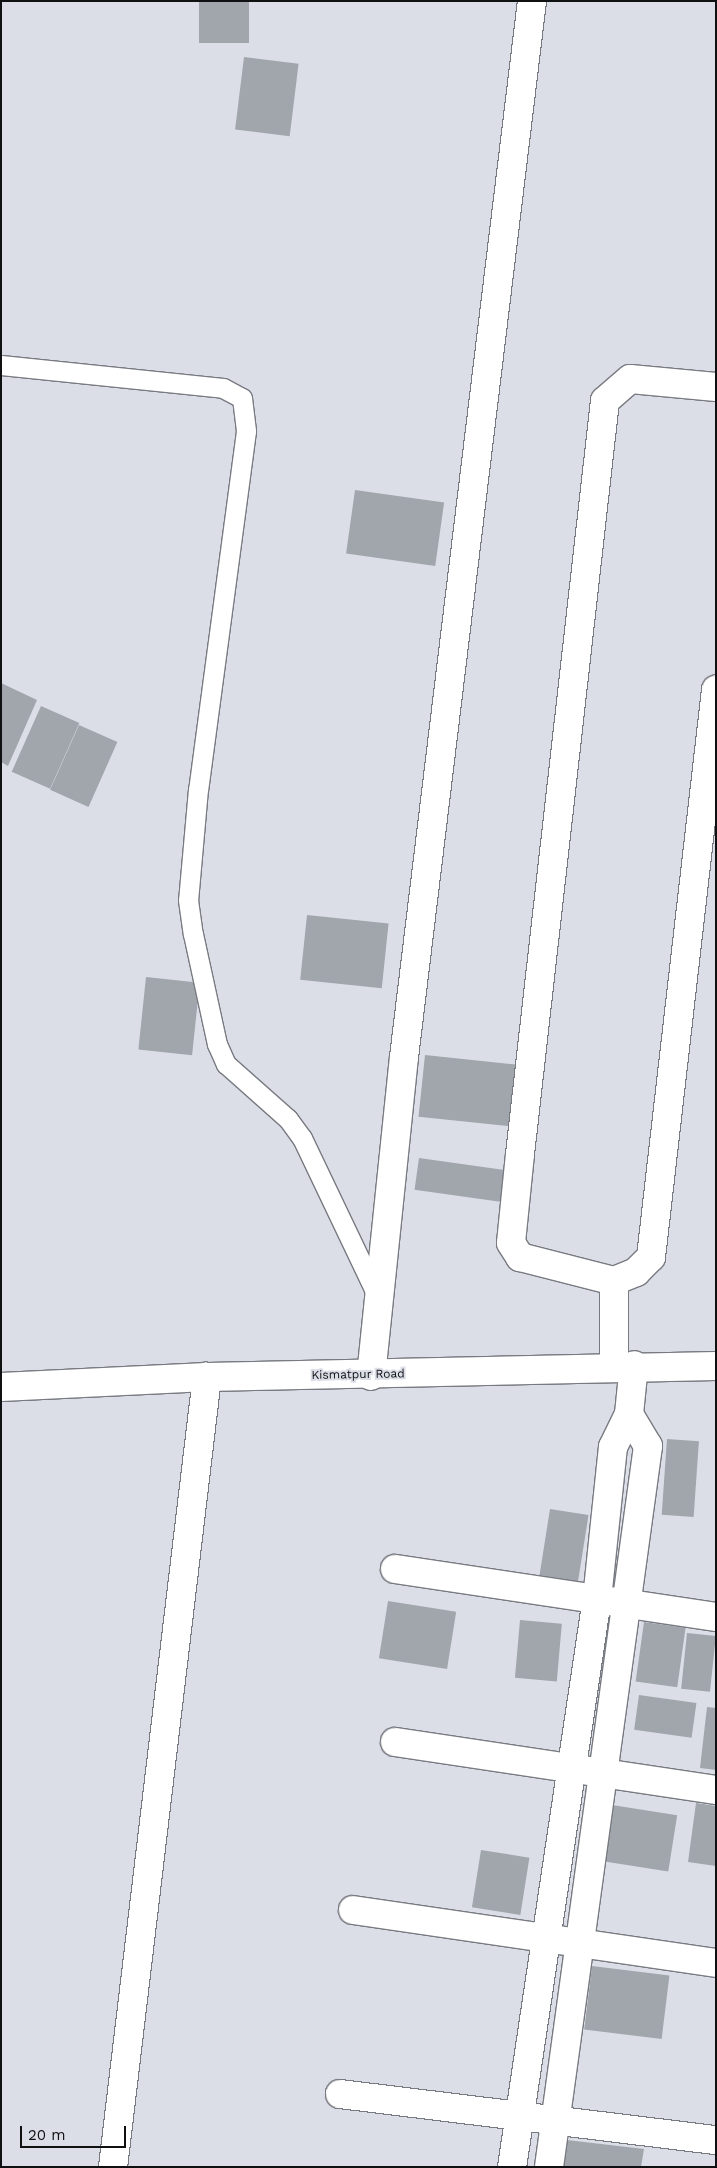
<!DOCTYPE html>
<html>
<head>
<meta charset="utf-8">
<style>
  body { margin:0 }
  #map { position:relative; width:717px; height:2168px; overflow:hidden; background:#dcdee7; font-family:"Work Sans",sans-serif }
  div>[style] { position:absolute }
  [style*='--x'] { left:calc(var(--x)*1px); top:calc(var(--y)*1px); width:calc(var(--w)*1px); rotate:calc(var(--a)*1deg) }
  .building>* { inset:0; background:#a0a6ac; transform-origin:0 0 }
  .roads { filter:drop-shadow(1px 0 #787a81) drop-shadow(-1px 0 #787a81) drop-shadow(0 1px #787a81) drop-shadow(0 -1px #787a81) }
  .lane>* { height:19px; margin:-9.5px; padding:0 9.5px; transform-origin:9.5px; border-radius:9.5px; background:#fff }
  .street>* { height:28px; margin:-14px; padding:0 14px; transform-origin:14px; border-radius:14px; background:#fff }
  .secondary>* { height:28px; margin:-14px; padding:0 14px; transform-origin:14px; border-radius:14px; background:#fff }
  span { translate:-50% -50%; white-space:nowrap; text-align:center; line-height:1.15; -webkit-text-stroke:4px #dcdee7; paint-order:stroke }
  .street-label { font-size:12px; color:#0f1012 }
  .frame { position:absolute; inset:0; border:2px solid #0f1012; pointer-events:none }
  .scale { position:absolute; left:20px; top:2126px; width:106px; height:22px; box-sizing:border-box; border:2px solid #0f1012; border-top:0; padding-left:6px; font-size:15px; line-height:18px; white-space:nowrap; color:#0f1012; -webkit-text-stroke:4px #dcdee7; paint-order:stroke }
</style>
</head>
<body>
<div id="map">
  <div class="building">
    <i style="left:199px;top:1px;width:50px;height:42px"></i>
    <i style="left:244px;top:57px;width:55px;height:73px;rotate:7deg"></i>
    <i style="left:355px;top:490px;width:90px;height:64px;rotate:8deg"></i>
    <i style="clip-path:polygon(1px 683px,37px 700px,8px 766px,1px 762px)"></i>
    <i style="left:41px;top:706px;width:42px;height:72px;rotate:24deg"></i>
    <i style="left:79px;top:725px;width:42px;height:71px;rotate:24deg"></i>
    <i style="left:307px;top:915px;width:82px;height:65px;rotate:6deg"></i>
    <i style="left:146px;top:977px;width:54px;height:73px;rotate:6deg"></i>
    <i style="left:425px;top:1055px;width:92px;height:62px;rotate:6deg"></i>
    <i style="left:419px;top:1158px;width:90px;height:32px;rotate:8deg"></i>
    <i style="left:667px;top:1439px;width:32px;height:76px;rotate:4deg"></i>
    <i style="left:550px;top:1509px;width:39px;height:67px;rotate:9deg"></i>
    <i style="left:388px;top:1601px;width:69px;height:58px;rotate:9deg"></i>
    <i style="left:520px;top:1620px;width:42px;height:58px;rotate:5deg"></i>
    <i style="left:644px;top:1622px;width:42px;height:60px;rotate:8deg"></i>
    <i style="left:687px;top:1633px;width:29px;height:56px;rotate:6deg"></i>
    <i style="left:639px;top:1695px;width:58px;height:35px;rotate:8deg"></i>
    <i style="clip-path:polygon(707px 1707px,716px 1708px,716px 1770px,700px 1768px)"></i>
    <i style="clip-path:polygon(696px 1803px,716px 1806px,716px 1866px,688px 1862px)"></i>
    <i style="left:612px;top:1805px;width:66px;height:57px;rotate:9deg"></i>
    <i style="left:481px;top:1850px;width:49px;height:58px;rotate:9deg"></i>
    <i style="left:592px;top:1966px;width:78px;height:64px;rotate:7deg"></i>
    <i style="clip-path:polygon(567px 2140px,644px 2149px,641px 2167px,564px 2167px)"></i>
  </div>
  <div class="roads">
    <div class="lane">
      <i style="--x:1;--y:365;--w:223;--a:5.9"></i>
      <i style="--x:223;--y:388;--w:21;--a:28"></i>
      <i style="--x:242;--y:398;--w:33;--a:83"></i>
      <i style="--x:246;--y:431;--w:361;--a:97.6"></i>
      <i style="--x:198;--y:789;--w:111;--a:95.1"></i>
      <i style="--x:188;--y:900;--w:34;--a:82"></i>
      <i style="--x:193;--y:934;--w:113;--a:77.7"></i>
      <i style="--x:217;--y:1044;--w:22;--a:66"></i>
      <i style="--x:226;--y:1064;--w:83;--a:41.6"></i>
      <i style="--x:288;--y:1119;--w:24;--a:54"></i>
      <i style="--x:302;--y:1138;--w:176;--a:64.5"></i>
    </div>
    <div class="street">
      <i style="--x:716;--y:387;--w:86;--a:-174.7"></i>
      <i style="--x:630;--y:379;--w:33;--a:139"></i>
      <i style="--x:605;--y:401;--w:758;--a:96.44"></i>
      <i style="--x:520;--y:1154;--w:89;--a:95.8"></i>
      <i style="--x:511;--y:1243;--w:17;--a:57"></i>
      <i style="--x:520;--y:1257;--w:97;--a:14.3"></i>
      <i style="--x:614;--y:1281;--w:24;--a:-22"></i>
      <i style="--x:636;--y:1272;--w:21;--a:-45"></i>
      <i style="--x:651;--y:1257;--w:571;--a:-83.46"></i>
      <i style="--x:614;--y:1367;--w:86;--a:-90"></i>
      <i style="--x:371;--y:1376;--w:321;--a:-84.1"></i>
      <i style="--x:404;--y:1057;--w:1064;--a:-83.09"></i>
      <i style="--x:395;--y:1569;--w:325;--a:8.5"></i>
      <i style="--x:395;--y:1742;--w:325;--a:8.5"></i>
      <i style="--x:353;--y:1910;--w:367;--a:8.3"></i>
      <i style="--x:340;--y:2094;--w:379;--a:7"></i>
      <i style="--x:113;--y:2167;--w:796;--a:-83.21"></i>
      <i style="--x:512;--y:2167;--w:574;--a:-81.49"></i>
      <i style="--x:597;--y:1599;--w:153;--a:-84"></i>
      <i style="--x:613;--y:1447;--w:37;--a:-64"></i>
      <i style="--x:629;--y:1414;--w:49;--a:-84.2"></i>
      <i style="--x:549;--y:2167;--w:728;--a:-82.18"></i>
      <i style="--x:648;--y:1446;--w:37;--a:-121"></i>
    </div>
    <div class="secondary">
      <i style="--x:1;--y:1387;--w:206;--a:-2.8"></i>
      <i style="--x:207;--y:1377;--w:509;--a:-1.24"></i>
    </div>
  </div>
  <div class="street-label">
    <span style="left:358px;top:1375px;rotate:-1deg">Kismatpur Road</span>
  </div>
  <div class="frame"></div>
  <div class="scale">20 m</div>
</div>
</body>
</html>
